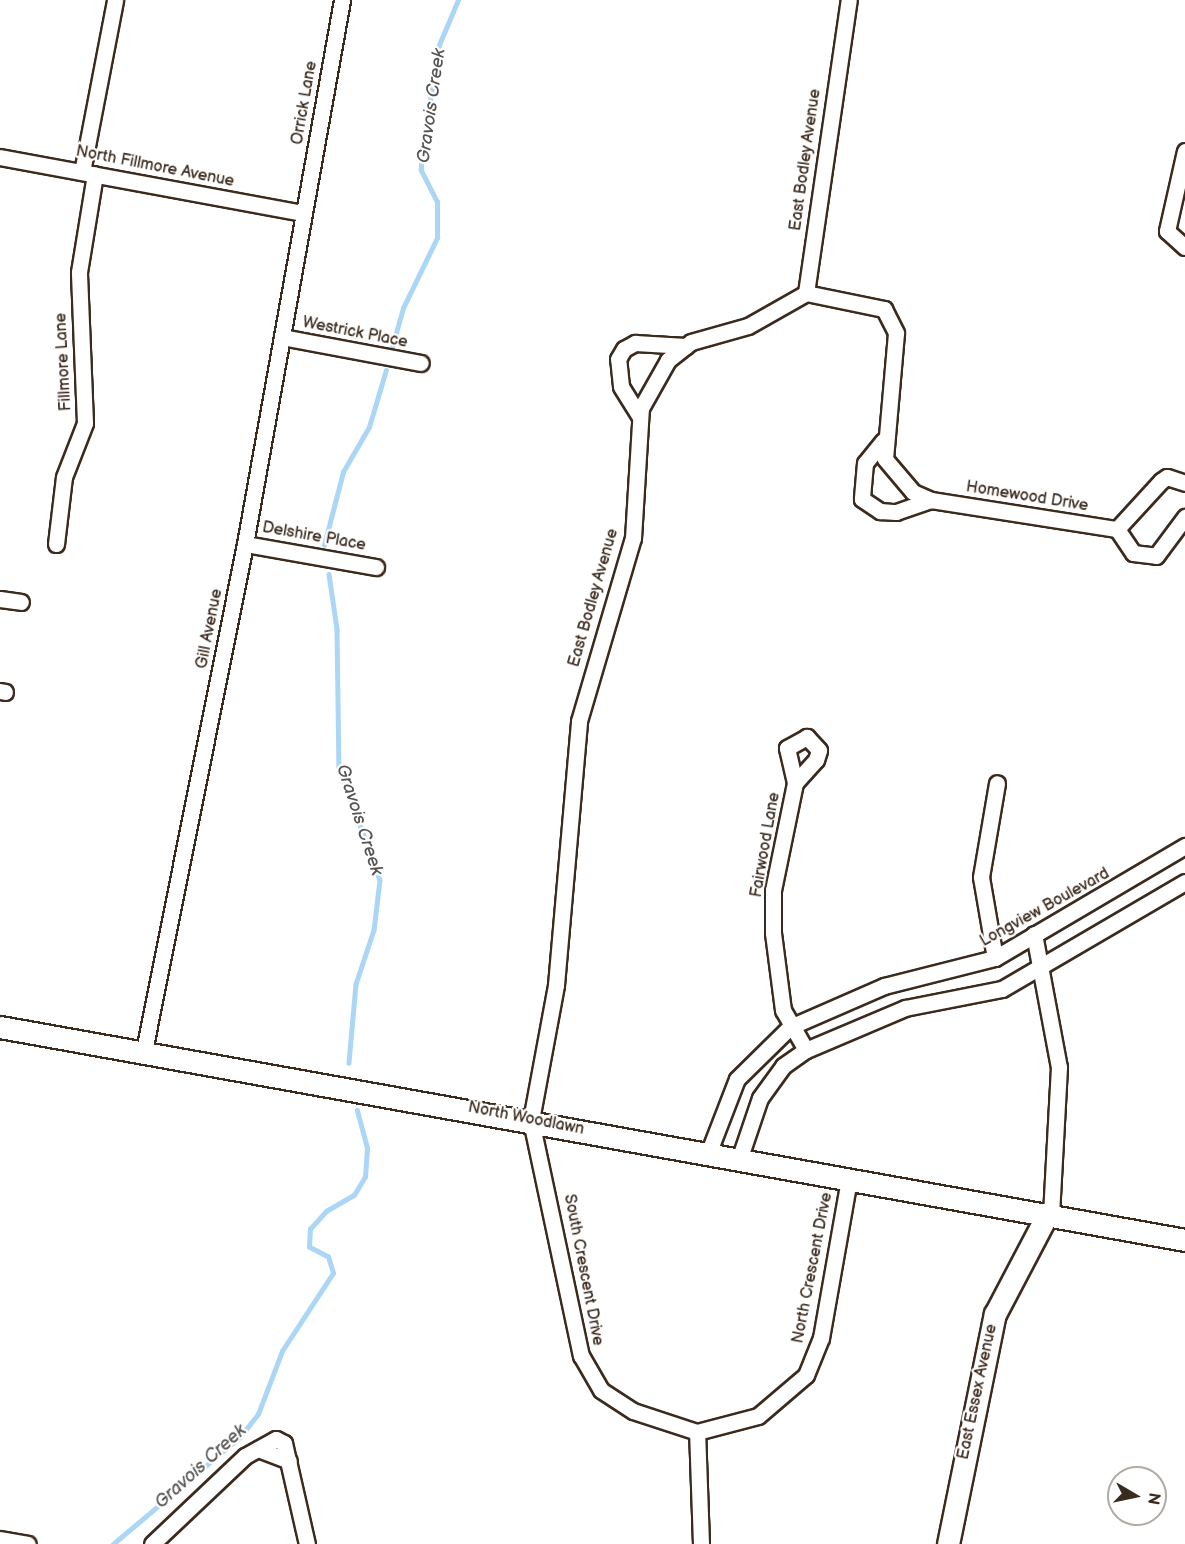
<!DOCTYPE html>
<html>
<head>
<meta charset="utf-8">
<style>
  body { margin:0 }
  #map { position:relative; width:1185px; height:1544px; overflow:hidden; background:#fff; font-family:"Balsamiq Sans",sans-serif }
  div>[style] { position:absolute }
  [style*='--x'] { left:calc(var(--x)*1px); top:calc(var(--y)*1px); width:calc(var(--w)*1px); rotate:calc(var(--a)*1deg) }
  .stream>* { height:4.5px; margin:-2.25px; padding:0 2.25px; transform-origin:2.25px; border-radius:2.25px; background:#abd6f6 }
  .roads { filter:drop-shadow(2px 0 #3b2a1e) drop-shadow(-2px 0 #3b2a1e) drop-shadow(0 2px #3b2a1e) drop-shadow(0 -2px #3b2a1e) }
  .street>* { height:15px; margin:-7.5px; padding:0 7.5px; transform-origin:7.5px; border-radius:7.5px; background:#fff }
  .secondary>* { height:21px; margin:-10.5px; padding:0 10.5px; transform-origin:10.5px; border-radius:10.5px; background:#fff }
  span { translate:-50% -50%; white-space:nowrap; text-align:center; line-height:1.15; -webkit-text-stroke:4.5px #fff; paint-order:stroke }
  .street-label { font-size:16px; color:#3b2a1e }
  .water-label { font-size:18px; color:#575554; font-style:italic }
  .north { position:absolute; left:1107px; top:1466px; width:60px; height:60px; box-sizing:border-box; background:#fff; border:2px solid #b1aaa5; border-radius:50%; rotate:99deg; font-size:16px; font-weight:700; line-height:24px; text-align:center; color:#3b2a1e }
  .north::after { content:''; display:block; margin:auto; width:21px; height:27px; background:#3b2a1e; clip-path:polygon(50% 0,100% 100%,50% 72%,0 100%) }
</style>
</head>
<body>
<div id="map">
  <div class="stream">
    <i style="--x:392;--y:347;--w:41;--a:-74.2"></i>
    <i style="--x:403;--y:308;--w:78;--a:-64.1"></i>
    <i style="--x:437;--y:238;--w:36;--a:-90"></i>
    <i style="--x:437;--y:202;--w:36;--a:-117"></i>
    <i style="--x:421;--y:170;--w:14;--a:-90"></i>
    <i style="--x:421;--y:156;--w:112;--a:-80.8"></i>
    <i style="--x:439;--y:45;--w:49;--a:-67.1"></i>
    <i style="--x:324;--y:545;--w:75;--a:-75.4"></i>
    <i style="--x:343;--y:472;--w:52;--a:-60"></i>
    <i style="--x:369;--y:427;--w:59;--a:-73.4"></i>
    <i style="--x:329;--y:574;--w:56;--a:81.7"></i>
    <i style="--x:337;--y:629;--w:138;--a:89.2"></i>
    <i style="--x:339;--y:767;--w:120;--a:70.1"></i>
    <i style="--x:380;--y:880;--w:50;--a:96.8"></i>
    <i style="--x:374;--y:930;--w:57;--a:108.4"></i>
    <i style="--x:356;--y:984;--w:79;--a:95.1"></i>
    <i style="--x:113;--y:1544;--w:166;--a:-40.1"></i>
    <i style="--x:240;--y:1437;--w:29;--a:-52"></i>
    <i style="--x:258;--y:1414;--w:67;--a:-69.1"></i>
    <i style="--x:282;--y:1351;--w:93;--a:-56.8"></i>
    <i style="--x:333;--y:1273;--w:17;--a:-107"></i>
    <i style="--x:328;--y:1257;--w:21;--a:-152"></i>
    <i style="--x:309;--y:1247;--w:18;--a:-87"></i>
    <i style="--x:310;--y:1229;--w:24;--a:-48"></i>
    <i style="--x:326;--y:1211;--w:32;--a:-30"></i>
    <i style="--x:354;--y:1195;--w:21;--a:-59"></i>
    <i style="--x:365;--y:1177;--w:29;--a:-86"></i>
    <i style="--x:367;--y:1148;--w:39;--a:-105"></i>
  </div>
  <div class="roads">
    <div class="street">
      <i style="--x:1185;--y:151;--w:82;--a:102.7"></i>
      <i style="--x:1167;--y:231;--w:24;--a:42"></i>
      <i style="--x:0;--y:157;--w:308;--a:10.5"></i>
      <i style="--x:82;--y:172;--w:175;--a:-79.1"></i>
      <i style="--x:806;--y:293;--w:80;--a:11.6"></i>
      <i style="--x:884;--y:309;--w:27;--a:63"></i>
      <i style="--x:896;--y:333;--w:126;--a:95"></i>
      <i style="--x:885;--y:459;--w:43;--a:49.7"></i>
      <i style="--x:913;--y:492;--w:20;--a:24"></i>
      <i style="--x:931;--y:500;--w:188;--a:8.9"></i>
      <i style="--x:806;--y:293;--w:296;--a:-81.7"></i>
      <i style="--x:282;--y:337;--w:141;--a:10.6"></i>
      <i style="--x:640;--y:417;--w:36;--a:-122"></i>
      <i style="--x:621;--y:386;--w:27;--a:-96"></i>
      <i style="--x:618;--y:359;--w:12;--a:-59"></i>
      <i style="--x:624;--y:349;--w:13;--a:-29"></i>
      <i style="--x:635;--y:343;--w:51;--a:3.4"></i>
      <i style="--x:883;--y:441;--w:28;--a:129"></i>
      <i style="--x:865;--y:463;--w:36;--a:95"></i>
      <i style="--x:862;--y:499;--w:22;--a:34"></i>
      <i style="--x:880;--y:511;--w:16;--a:4"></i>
      <i style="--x:896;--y:512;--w:37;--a:-19"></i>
      <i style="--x:1117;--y:529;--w:29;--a:56"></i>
      <i style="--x:1133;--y:553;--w:23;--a:7"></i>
      <i style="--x:1156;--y:556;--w:49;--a:-53.4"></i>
      <i style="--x:1117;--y:529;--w:65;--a:-47.5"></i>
      <i style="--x:1161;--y:481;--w:7;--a:-34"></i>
      <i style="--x:1167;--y:477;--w:19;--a:18"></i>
      <i style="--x:56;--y:544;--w:67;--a:-83.2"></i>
      <i style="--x:64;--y:477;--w:58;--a:-68.7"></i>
      <i style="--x:85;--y:423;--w:151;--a:-92.3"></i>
      <i style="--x:79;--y:272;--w:99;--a:-80.7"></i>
      <i style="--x:245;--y:544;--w:133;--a:10"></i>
      <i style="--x:0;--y:599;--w:21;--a:8"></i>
      <i style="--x:0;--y:691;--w:5;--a:11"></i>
      <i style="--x:795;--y:783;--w:31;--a:-48"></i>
      <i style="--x:816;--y:760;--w:10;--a:-73"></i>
      <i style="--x:819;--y:750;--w:18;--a:-133"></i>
      <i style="--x:807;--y:737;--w:23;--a:151"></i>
      <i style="--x:787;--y:748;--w:36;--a:77"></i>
      <i style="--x:795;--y:783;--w:109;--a:101.6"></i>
      <i style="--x:773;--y:890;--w:43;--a:90"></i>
      <i style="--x:773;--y:933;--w:78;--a:82.6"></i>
      <i style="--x:783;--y:1010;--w:46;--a:60.1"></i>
      <i style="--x:1034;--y:934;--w:135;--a:79.4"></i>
      <i style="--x:1059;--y:1067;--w:149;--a:93.1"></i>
      <i style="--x:995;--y:958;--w:82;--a:-99.8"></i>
      <i style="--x:981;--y:877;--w:95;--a:-80.3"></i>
      <i style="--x:144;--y:1051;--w:517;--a:-78.73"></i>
      <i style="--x:245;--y:544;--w:553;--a:-79.89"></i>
      <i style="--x:708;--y:1154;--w:80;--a:-68.9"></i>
      <i style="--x:737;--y:1079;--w:74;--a:-44.5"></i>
      <i style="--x:790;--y:1027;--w:103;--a:-23.6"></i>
      <i style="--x:884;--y:986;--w:114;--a:-14.2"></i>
      <i style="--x:995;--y:958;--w:221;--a:-30.5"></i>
      <i style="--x:739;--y:1160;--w:65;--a:-71.3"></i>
      <i style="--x:760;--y:1098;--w:39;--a:-54"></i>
      <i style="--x:783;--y:1066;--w:28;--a:-35"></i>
      <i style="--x:806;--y:1050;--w:108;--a:-23"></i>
      <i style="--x:905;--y:1008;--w:99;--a:-11.1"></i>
      <i style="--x:1002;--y:989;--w:212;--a:-30.3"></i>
      <i style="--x:697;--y:1432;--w:67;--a:-161.8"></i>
      <i style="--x:633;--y:1411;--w:38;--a:-147"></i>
      <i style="--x:601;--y:1390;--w:39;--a:-120"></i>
      <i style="--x:581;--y:1356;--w:241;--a:-102"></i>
      <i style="--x:531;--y:1120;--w:137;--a:-79.5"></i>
      <i style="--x:556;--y:985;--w:265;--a:-85"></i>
      <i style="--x:579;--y:721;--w:191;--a:-73.6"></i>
      <i style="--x:633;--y:538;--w:130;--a:-86.5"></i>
      <i style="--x:641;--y:408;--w:55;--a:-60.6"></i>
      <i style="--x:668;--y:360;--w:29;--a:-38"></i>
      <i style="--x:691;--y:342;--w:59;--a:-15.7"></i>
      <i style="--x:748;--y:326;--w:67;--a:-29.6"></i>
      <i style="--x:258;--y:1449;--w:33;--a:21"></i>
      <i style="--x:0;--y:1539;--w:28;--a:10"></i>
      <i style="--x:152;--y:1544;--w:128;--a:-43.4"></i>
      <i style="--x:245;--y:1456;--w:35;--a:-29"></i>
      <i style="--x:276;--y:1439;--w:9;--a:27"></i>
      <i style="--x:284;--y:1443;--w:104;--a:77.2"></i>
      <i style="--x:701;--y:1544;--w:112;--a:-92"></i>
      <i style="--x:697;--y:1432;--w:63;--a:-14.7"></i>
      <i style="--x:758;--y:1416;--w:63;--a:-40.5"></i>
      <i style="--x:806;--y:1375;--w:40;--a:-68"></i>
      <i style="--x:821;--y:1338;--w:161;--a:-80"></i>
    </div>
    <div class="secondary">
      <i style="--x:0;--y:1027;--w:1204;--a:10.19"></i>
      <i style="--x:948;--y:1544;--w:235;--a:-78.5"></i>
      <i style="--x:995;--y:1314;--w:112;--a:-62.3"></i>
    </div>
  </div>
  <div class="street-label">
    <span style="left:305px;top:103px;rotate:-80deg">Orrick Lane</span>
    <span style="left:806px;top:160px;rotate:-82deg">East Bodley Avenue</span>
    <span style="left:155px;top:167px;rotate:11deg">North Fillmore Avenue</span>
    <span style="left:355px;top:333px;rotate:11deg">Westrick Place</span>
    <span style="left:64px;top:362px;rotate:-93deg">Fillmore Lane</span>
    <span style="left:1027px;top:497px;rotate:9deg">Homewood Drive</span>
    <span style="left:314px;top:537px;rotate:10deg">Delshire Place</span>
    <span style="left:594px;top:598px;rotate:-74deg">East Bodley Avenue</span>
    <span style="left:210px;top:629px;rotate:-79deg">Gill Avenue</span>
    <span style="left:766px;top:845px;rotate:-80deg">Fairwood Lane</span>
    <span style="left:1045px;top:908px;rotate:-29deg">Longview Boulevard</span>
    <span style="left:526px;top:1119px;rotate:11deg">North Woodlawn</span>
    <span style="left:813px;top:1268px;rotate:-79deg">North Crescent Drive</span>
    <span style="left:583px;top:1270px;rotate:79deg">South Crescent Drive</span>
    <span style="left:978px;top:1392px;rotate:-78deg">East Essex Avenue</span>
  </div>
  <div class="water-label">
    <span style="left:432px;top:106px;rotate:-82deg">Gravois Creek</span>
    <span style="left:359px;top:820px;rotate:72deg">Gravois Creek</span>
    <span style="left:201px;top:1467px;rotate:-42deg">Gravois Creek</span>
  </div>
  <div class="north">N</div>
</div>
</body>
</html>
